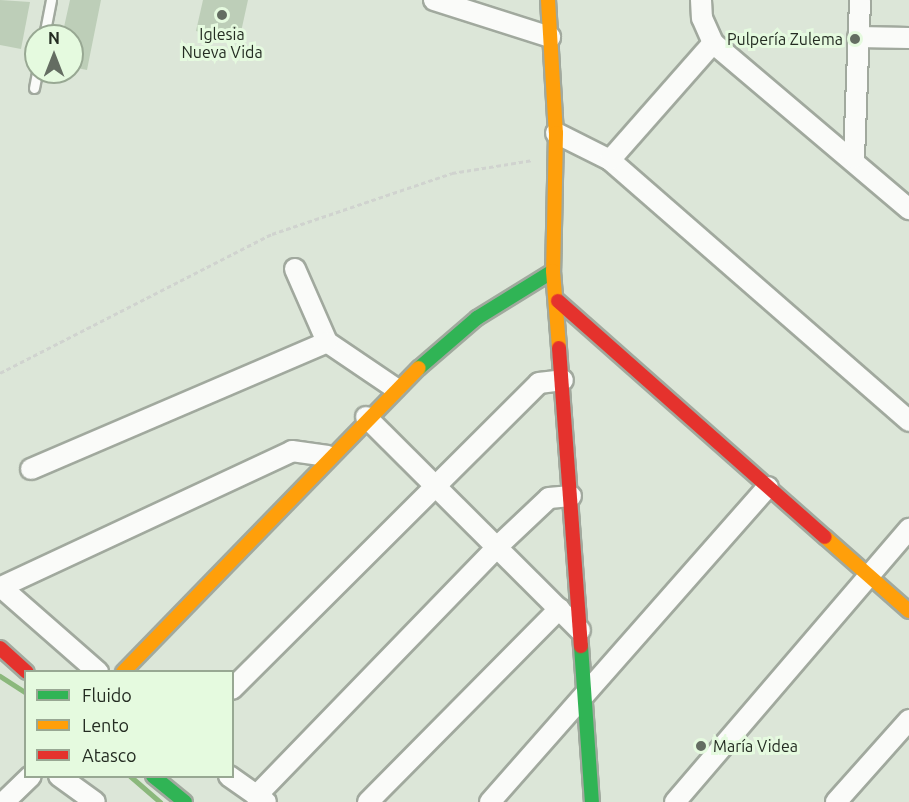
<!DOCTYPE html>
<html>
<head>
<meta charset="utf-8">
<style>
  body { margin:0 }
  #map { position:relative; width:909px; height:802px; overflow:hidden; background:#dce6d8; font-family:Ubuntu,sans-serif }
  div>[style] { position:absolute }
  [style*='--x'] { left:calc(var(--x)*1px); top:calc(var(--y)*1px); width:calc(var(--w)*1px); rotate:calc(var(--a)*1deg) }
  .stream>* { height:5px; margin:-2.5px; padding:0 2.5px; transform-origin:2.5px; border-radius:2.5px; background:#8bb87c }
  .building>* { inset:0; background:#bdceb8 }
  .path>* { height:3px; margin-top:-1.5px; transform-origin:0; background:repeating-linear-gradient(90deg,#d0d3cf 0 4.5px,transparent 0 7.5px) }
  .roads { filter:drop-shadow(2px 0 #a1a99e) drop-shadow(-2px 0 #a1a99e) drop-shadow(0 2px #a1a99e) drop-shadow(0 -2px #a1a99e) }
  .lane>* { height:9px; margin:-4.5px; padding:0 4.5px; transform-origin:4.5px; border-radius:4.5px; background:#fafbf9 }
  .street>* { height:20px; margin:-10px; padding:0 10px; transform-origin:10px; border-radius:10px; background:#fafbf9 }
  .fast>* { height:14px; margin:-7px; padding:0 7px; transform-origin:7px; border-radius:7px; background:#30b455 }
  .slow>* { height:14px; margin:-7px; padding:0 7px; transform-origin:7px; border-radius:7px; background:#ff9f0a }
  .jam>* { height:14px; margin:-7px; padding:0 7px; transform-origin:7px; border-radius:7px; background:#e5322d }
  .dots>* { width:16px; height:16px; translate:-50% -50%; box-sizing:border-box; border:3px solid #e5fadf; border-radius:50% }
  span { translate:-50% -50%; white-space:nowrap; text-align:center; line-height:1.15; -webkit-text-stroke:6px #e5fadf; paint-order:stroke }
  .poi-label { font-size:16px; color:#242c22 }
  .right { translate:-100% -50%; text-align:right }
  .left { translate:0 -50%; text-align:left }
  .legend { position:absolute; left:24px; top:670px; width:210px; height:108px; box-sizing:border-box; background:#e5fadf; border:2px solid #98a893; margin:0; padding:8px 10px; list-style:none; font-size:18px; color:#242c22 }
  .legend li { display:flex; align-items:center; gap:12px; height:30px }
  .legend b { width:30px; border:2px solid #98a893 }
  .north { position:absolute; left:24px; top:24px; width:60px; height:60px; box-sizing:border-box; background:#e5fadf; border:2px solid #98a893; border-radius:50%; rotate:0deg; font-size:16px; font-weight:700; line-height:24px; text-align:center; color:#242c22 }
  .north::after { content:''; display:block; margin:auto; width:21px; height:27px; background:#646d62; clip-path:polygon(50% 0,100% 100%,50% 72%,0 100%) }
</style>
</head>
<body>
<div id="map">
  <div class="stream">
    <i style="--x:0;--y:676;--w:31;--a:33"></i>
    <i style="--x:130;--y:776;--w:40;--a:41"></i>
  </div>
  <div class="building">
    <i style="clip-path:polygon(0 0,30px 2px,21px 49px,0 45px)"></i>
    <i style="clip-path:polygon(70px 0,101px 0,87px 70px,72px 67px,72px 36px,62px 36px)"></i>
    <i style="clip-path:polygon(203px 0,248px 0,239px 41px,196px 31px)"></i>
  </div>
  <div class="path">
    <i style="--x:0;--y:373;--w:305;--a:-27.1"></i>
    <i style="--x:272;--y:234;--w:190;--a:-18.7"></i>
    <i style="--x:452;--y:173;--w:82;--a:-9.1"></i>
  </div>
  <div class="roads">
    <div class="lane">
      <i style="--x:44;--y:36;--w:37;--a:-79"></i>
      <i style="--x:34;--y:88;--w:16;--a:-79"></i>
    </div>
    <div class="street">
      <i style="--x:434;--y:0;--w:122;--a:17.7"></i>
      <i style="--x:701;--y:0;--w:18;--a:87"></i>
      <i style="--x:702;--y:18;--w:27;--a:66"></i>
      <i style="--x:713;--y:43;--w:257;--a:40.3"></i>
      <i style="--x:858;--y:37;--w:51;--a:1.1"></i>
      <i style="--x:556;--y:133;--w:60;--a:26.6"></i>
      <i style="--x:610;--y:160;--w:397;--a:41.1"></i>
      <i style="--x:854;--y:158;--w:158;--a:-87.8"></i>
      <i style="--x:610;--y:160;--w:156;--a:-48.6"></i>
      <i style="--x:295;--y:269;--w:80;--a:66.3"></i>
      <i style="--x:327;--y:342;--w:82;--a:34.1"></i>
      <i style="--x:366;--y:417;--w:302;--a:44.9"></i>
      <i style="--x:31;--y:469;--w:322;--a:-23.2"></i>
      <i style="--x:98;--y:672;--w:129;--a:-138.8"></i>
      <i style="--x:1;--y:587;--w:321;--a:-25"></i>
      <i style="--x:292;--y:451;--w:36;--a:8"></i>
      <i style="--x:232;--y:689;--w:433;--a:-44.9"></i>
      <i style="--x:539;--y:383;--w:24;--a:-7"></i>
      <i style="--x:59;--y:776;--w:44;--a:35.8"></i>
      <i style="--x:229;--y:776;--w:45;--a:35.1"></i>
      <i style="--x:256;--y:796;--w:347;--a:-45.9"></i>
      <i style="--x:497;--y:547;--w:71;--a:-43.3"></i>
      <i style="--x:549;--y:498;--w:22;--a:-5"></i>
      <i style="--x:4;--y:802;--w:37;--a:-44"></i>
      <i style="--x:368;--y:802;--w:272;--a:-45.3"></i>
      <i style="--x:490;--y:802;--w:420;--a:-48.6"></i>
      <i style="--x:675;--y:802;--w:360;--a:-49.4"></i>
      <i style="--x:836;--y:802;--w:110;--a:-48.3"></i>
    </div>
    <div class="fast">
      <i style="--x:419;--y:368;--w:77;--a:-40.8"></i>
      <i style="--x:477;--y:318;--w:89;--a:-31.7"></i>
      <i style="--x:581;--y:646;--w:156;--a:86"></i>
      <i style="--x:153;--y:776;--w:41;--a:39.1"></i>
    </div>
    <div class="slow">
      <i style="--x:548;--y:0;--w:133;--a:86.6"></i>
      <i style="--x:556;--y:133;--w:138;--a:91.2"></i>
      <i style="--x:553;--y:271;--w:77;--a:85.5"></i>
      <i style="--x:825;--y:537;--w:112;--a:41.4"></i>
      <i style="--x:123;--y:672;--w:424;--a:-45.8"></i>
    </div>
    <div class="jam">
      <i style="--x:558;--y:301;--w:356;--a:41.5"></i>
      <i style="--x:559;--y:348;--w:299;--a:85.8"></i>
      <i style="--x:0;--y:648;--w:36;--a:42"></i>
    </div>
  </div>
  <div class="dots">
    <i style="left:222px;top:15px;background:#646d62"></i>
    <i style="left:855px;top:39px;background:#646d62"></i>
    <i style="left:701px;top:746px;background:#646d62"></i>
  </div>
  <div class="poi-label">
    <span style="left:222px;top:43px">Iglesia<br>Nueva Vida</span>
    <span class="right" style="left:843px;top:39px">Pulpería Zulema</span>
    <span class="left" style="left:713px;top:746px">María Videa</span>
  </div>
  <ul class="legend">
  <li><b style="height:8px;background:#30b455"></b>Fluido</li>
  <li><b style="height:8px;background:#ff9f0a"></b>Lento</li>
  <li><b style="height:8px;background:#e5322d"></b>Atasco</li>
  </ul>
  <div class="north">N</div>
</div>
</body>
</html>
